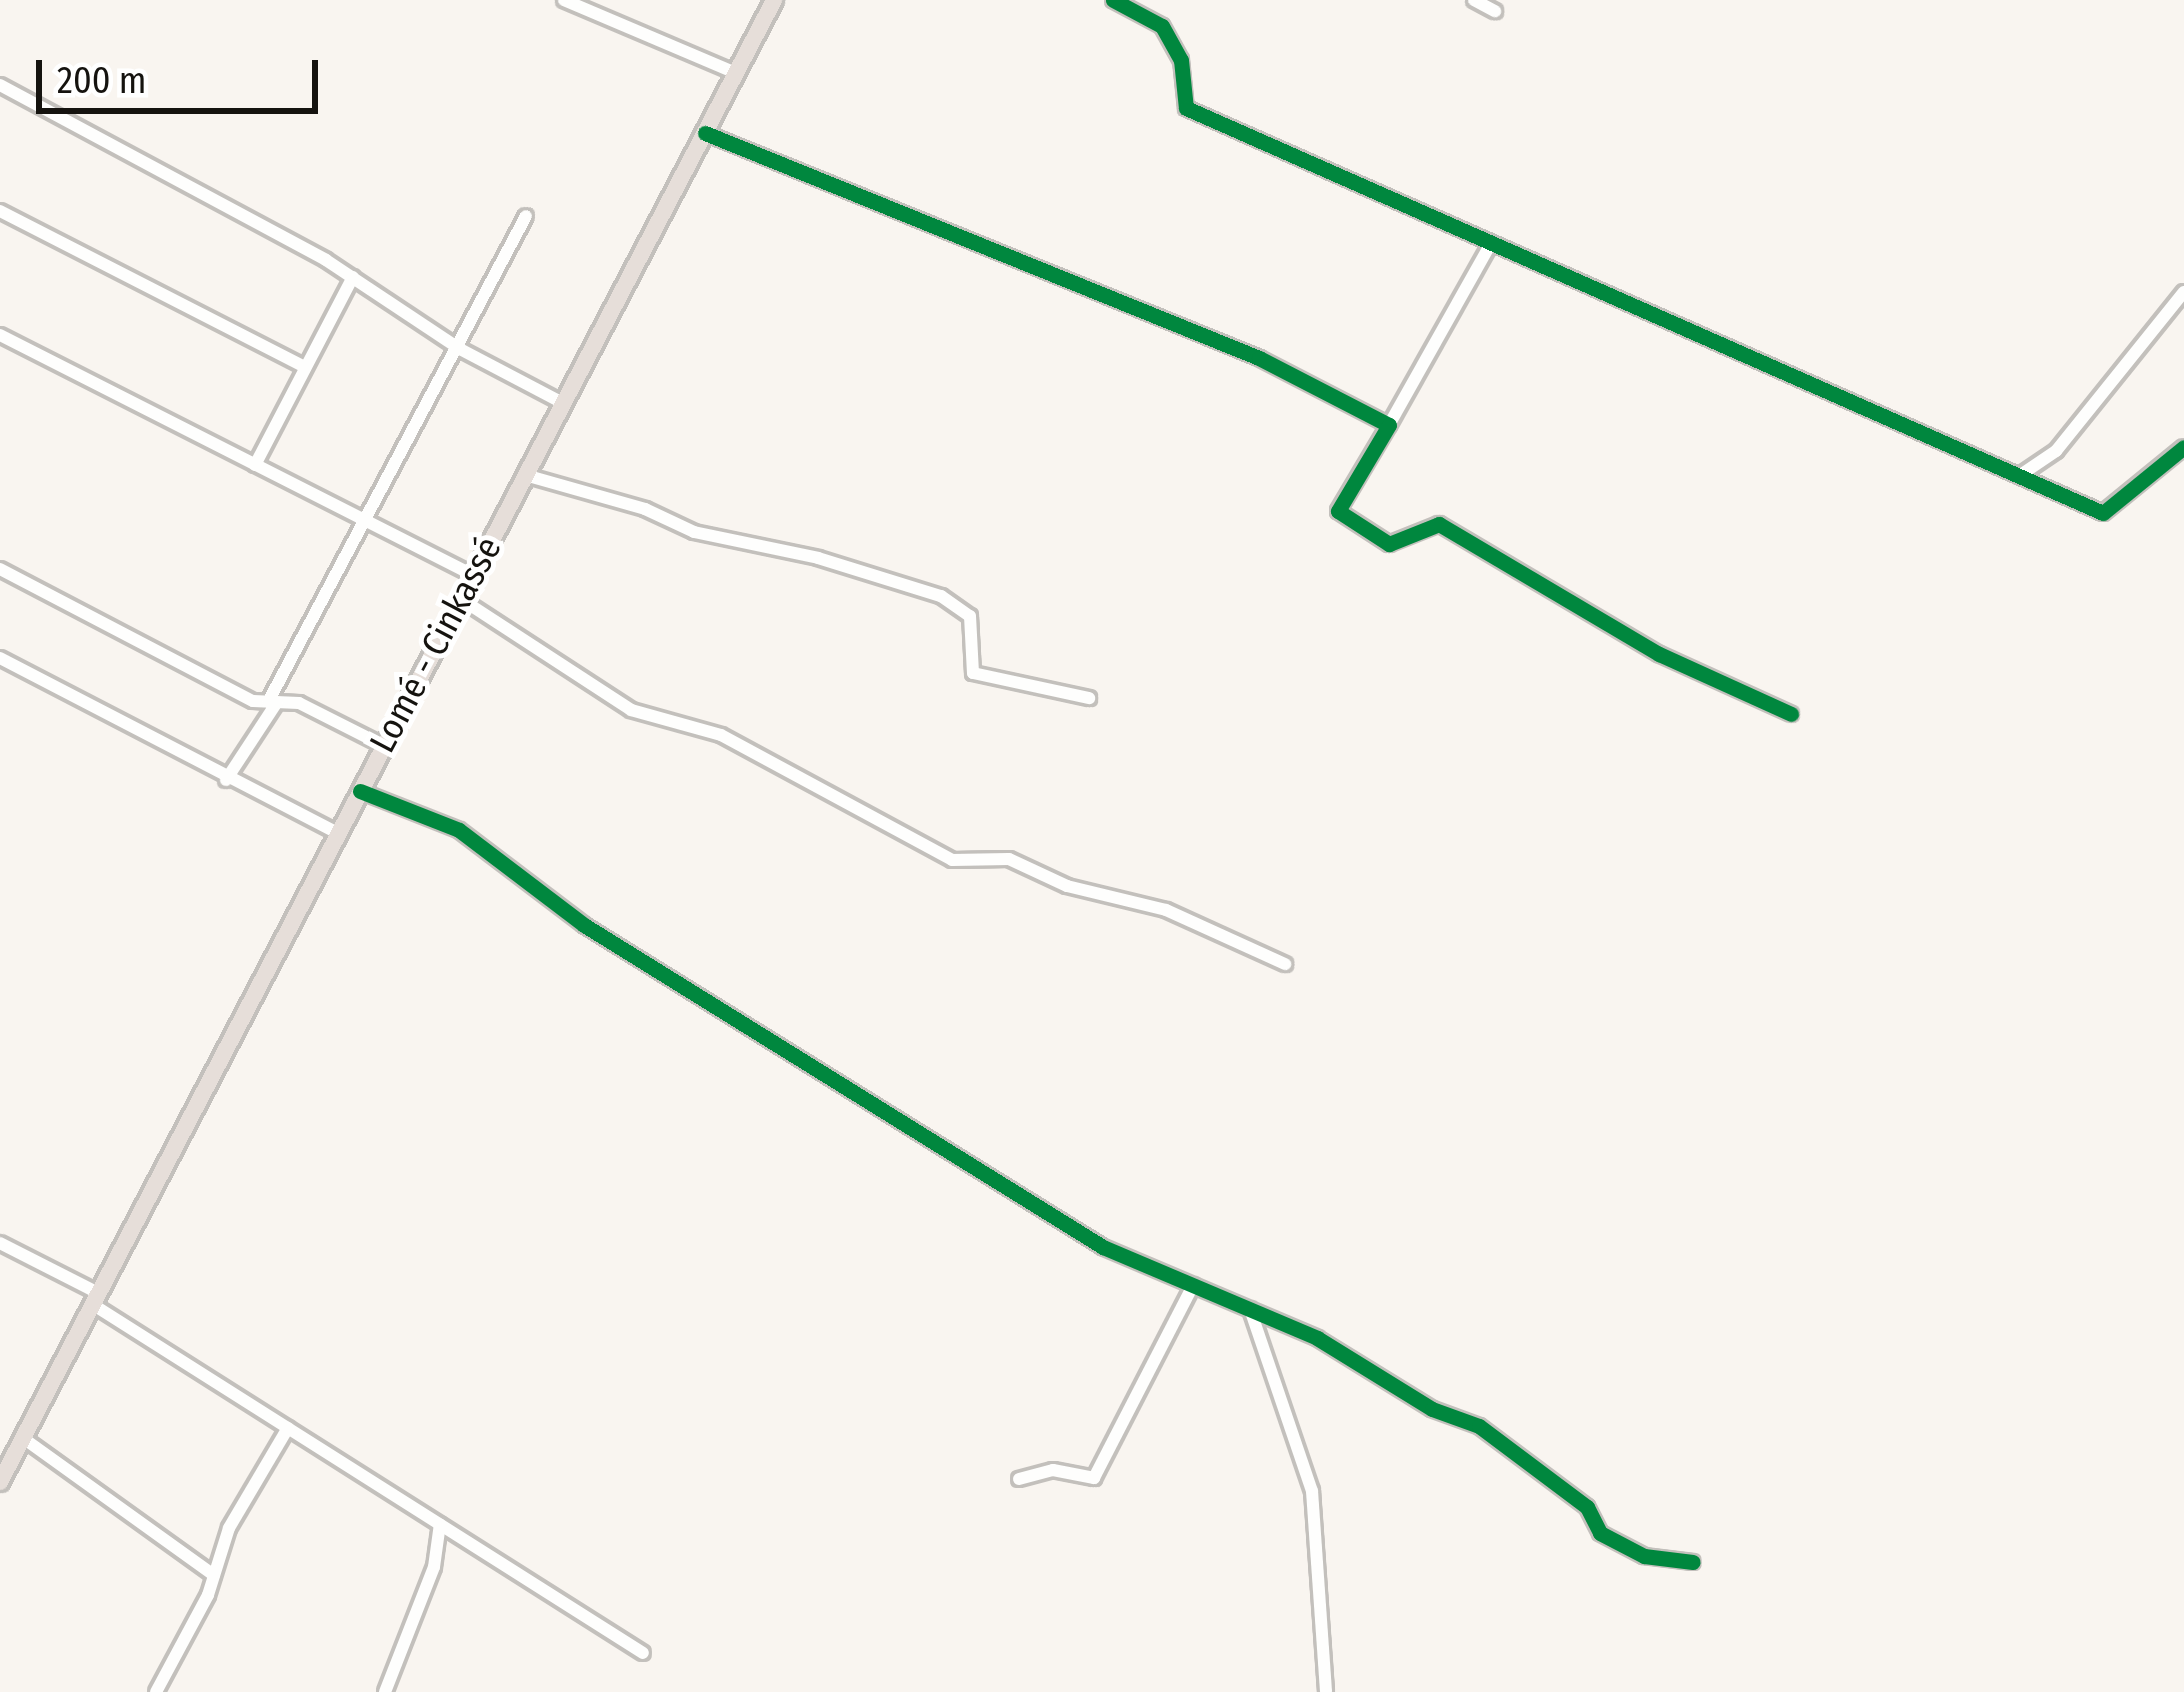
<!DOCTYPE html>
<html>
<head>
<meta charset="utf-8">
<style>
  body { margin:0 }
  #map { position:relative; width:2184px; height:1692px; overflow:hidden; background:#f9f5f0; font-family:"Fira Sans Condensed",sans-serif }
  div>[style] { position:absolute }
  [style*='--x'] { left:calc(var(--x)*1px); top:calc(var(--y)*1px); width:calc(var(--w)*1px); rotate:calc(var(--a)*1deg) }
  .roads { filter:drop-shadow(3px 0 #c3c0bc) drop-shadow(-3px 0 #c3c0bc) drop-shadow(0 3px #c3c0bc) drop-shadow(0 -3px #c3c0bc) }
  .minor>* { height:12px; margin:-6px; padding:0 6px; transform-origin:6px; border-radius:6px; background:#fefefd }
  .highway>* { height:16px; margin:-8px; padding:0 8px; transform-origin:8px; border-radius:8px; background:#e6ded9 }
  .cycleway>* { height:15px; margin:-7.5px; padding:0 7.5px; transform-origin:7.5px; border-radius:7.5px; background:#00873e }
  span { translate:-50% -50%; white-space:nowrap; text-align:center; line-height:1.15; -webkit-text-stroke:10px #fff; paint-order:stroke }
  .street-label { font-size:36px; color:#15130f }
  .scale { position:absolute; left:36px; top:60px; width:282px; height:54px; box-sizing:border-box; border:6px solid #15130f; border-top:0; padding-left:15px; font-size:36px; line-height:42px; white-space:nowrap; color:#15130f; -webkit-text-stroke:9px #fff; paint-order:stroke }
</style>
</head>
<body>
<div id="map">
  <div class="roads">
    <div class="minor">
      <i style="--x:564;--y:0;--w:187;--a:23"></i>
      <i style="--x:1113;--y:0;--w:55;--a:28"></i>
      <i style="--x:1162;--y:26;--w:39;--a:61"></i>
      <i style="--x:1181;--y:60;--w:48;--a:84.1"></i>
      <i style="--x:1186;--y:108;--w:1002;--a:23.83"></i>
      <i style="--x:2103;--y:513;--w:104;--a:-39.2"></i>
      <i style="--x:1474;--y:0;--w:24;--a:28"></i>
      <i style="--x:0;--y:85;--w:370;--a:28.2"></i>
      <i style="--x:326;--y:260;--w:161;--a:33.6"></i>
      <i style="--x:460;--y:349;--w:116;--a:27.7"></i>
      <i style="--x:705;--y:133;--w:598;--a:22.1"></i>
      <i style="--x:1259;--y:358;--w:146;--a:27.3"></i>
      <i style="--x:1389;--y:425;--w:100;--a:120.7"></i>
      <i style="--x:1338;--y:511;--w:61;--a:32.9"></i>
      <i style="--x:1389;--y:544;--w:54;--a:-21.8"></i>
      <i style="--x:1439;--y:524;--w:256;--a:30.6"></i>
      <i style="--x:1659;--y:654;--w:145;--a:24.4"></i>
      <i style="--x:0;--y:211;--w:343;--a:27.1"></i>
      <i style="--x:0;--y:335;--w:530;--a:26.9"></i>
      <i style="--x:1389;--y:425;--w:206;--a:-60.7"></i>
      <i style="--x:255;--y:465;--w:212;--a:-62.5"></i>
      <i style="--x:525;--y:475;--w:125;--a:15.8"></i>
      <i style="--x:645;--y:509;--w:54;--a:25.1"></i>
      <i style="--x:694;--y:532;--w:127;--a:11.8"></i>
      <i style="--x:818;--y:558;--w:129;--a:17.2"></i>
      <i style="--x:941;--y:596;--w:35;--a:35"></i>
      <i style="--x:970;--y:616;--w:57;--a:87"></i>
      <i style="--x:973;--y:673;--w:119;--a:12.2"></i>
      <i style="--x:2019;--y:476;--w:45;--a:-34"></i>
      <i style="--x:2056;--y:451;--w:204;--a:-51.2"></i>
      <i style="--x:0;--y:569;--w:285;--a:27.6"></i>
      <i style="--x:253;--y:701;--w:46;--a:2.5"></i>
      <i style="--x:299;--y:703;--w:95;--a:26.8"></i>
      <i style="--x:461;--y:599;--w:203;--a:33.1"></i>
      <i style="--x:631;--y:710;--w:93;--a:15.5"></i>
      <i style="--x:721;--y:735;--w:263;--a:28.4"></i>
      <i style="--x:952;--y:860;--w:57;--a:-1"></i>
      <i style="--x:1009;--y:859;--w:64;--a:25"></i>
      <i style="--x:1067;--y:886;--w:102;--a:13.6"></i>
      <i style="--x:1166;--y:910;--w:131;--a:24.4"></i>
      <i style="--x:0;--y:658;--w:381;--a:27.4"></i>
      <i style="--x:268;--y:702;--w:550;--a:-62.04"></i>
      <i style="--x:226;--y:780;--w:93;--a:-56.8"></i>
      <i style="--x:360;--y:791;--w:106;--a:21.5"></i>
      <i style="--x:459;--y:830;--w:157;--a:37.2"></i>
      <i style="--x:584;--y:925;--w:611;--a:31.82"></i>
      <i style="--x:1103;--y:1247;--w:233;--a:23"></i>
      <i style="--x:1317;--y:1338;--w:135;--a:31.7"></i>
      <i style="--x:1432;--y:1409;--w:50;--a:19.9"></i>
      <i style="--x:1479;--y:1426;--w:135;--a:36.9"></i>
      <i style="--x:1587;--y:1507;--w:29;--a:63"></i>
      <i style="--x:1600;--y:1533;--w:50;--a:27.6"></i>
      <i style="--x:1644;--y:1556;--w:49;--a:7"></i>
      <i style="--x:0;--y:1243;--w:110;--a:27"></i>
      <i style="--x:92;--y:1304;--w:652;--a:32.35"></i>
      <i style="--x:1250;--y:1309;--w:192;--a:71.2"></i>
      <i style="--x:1312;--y:1491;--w:201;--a:86"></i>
      <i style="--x:23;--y:1438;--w:235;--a:35.7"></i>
      <i style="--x:1019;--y:1479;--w:35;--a:-15"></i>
      <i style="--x:1053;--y:1470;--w:42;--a:11"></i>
      <i style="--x:1094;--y:1478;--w:217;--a:-62.8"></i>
      <i style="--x:156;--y:1692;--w:110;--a:-61.8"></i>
      <i style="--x:208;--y:1595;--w:70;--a:-72.6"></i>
      <i style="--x:229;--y:1528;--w:116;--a:-59.5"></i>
      <i style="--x:385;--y:1692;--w:134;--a:-68.6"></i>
      <i style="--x:434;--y:1567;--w:43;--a:-82.1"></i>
    </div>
    <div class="highway">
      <i style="--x:0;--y:1482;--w:1672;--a:-62.42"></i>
    </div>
  </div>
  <div class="cycleway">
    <i style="--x:1113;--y:0;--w:55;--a:28"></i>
    <i style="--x:1162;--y:26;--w:39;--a:61"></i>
    <i style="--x:1181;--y:60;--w:48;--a:84.1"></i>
    <i style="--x:1186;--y:108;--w:1002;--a:23.83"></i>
    <i style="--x:2103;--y:513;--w:104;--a:-39.2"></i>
    <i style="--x:705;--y:133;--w:598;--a:22.1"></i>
    <i style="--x:1259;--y:358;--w:146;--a:27.3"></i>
    <i style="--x:1389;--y:425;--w:100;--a:120.7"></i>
    <i style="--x:1338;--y:511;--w:61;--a:32.9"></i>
    <i style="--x:1389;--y:544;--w:54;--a:-21.8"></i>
    <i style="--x:1439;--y:524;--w:256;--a:30.6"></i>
    <i style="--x:1659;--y:654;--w:145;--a:24.4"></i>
    <i style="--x:360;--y:791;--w:106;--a:21.5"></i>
    <i style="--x:459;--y:830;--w:157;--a:37.2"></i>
    <i style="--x:584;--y:925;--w:611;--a:31.82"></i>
    <i style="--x:1103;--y:1247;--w:233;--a:23"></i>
    <i style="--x:1317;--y:1338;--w:135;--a:31.7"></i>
    <i style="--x:1432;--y:1409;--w:50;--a:19.9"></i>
    <i style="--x:1479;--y:1426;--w:135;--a:36.9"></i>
    <i style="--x:1587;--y:1507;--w:29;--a:63"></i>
    <i style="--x:1600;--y:1533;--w:50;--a:27.6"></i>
    <i style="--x:1644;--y:1556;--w:49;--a:7"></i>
  </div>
  <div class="street-label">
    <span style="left:436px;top:645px;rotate:-62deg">Lomé - Cinkassé</span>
  </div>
  <div class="scale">200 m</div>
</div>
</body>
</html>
